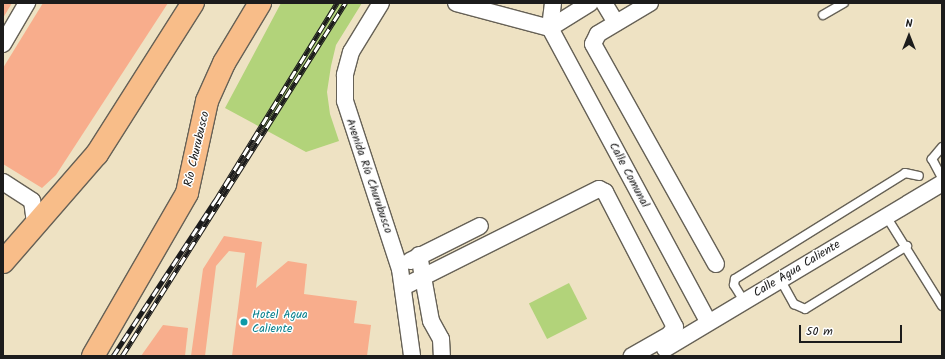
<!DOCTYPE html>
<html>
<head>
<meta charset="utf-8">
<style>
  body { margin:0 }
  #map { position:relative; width:945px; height:359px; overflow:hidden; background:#eee2c3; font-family:Kalam,sans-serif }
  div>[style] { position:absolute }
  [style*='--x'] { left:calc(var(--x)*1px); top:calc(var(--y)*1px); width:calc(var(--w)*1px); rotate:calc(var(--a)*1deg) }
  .green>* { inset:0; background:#b2d37a; transform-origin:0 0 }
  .building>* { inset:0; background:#f8ad8c }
  .roads { filter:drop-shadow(1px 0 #666156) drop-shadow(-1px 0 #666156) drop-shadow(0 1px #666156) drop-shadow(0 -1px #666156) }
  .lane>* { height:8px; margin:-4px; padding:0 4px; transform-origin:4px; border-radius:4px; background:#fff }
  .street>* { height:16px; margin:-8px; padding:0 8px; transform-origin:8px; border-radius:8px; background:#fff }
  .primary>* { height:22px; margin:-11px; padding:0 11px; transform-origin:11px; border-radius:11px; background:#f8bd89 }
  .rail>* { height:4.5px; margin-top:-2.25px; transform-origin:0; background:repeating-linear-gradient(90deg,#fff 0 9px,#1c1c1c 0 18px); box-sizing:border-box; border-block:1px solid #1c1c1c }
  .dots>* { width:11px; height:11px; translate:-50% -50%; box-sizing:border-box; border:2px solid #fff; border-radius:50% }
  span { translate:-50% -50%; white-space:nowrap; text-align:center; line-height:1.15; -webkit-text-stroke:3px #fff; paint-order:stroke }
  .street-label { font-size:12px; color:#1c1c1c }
  .culture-label { font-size:12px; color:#0d838f }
  .left { translate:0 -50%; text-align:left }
  .frame { position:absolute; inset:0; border:4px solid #1c1c1c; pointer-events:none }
  .north { position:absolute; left:889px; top:16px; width:40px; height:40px; -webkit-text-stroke:3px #fff; paint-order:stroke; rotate:0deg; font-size:11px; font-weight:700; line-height:16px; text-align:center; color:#1c1c1c }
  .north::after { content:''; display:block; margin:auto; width:14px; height:18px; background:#1c1c1c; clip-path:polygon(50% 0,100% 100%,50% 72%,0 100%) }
  .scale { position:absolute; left:799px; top:325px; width:103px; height:18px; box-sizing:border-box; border:2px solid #1c1c1c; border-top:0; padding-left:5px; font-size:12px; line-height:14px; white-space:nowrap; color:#1c1c1c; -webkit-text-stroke:3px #fff; paint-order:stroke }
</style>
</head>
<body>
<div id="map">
  <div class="green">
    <i style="clip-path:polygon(281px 3px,362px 3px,336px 45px,331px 66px,327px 92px,330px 114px,339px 141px,306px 152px,225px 108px)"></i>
    <i style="left:569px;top:283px;width:40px;height:45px;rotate:63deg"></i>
  </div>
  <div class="building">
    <i style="clip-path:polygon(3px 3px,12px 3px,3px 18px)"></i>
    <i style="clip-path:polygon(43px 3px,168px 3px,56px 175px,42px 188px,3px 164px,3px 68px)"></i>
    <i style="clip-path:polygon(224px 236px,262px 242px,256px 288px,288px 261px,307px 264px,304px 294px,357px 301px,354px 323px,371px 325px,367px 356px,232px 356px,245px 253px,229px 251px,216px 266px,205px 356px,191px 356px,203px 269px)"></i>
    <i style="clip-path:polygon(163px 325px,188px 328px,185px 356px,141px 356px)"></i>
  </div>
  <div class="roads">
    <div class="lane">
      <i style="--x:823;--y:15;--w:24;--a:-30"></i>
      <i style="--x:942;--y:147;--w:16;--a:130"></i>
      <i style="--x:932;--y:159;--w:21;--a:62"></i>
      <i style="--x:886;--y:216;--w:106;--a:58.1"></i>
      <i style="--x:780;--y:279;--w:29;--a:61"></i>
      <i style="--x:794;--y:304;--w:12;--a:24"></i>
      <i style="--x:805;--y:309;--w:120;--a:-31.7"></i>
      <i style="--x:744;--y:301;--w:19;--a:-122"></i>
      <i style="--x:734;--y:285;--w:6;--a:-81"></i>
      <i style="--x:735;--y:279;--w:200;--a:-31.9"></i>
      <i style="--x:905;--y:173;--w:14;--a:12"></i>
    </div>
    <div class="street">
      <i style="--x:381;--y:3;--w:57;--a:121.5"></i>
      <i style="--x:351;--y:52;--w:24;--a:105"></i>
      <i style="--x:345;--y:75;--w:26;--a:90"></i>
      <i style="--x:345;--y:101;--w:177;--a:71.9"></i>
      <i style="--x:400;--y:269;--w:88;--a:82.1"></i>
      <i style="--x:456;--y:3;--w:97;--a:14.9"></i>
      <i style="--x:553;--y:3;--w:25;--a:97"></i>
      <i style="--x:550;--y:28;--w:334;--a:61.7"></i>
      <i style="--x:604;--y:3;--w:23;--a:59"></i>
      <i style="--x:650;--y:3;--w:61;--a:149.2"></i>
      <i style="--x:598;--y:34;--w:11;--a:117"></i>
      <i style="--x:593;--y:44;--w:252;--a:60.8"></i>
      <i style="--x:550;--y:28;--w:47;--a:-32"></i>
      <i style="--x:3;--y:44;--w:48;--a:-59.7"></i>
      <i style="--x:3;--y:182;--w:35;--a:33"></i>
      <i style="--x:32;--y:201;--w:22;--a:82"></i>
      <i style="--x:419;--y:255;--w:67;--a:79.7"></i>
      <i style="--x:431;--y:321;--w:21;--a:61"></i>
      <i style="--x:441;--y:339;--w:17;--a:87"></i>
      <i style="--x:410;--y:261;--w:78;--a:-26.6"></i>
      <i style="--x:403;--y:287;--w:219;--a:-26.6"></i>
      <i style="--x:599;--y:189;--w:7;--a:27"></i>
      <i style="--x:605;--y:192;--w:152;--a:62.6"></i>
      <i style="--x:675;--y:327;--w:10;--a:127"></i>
      <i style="--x:669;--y:335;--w:43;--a:150.4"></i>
      <i style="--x:665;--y:349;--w:323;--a:-30.9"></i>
    </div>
    <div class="primary">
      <i style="--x:3;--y:262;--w:143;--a:-49"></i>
      <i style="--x:97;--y:154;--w:179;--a:-57.6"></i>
      <i style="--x:93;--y:356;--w:188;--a:-60"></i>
      <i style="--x:187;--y:193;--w:94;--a:-77.7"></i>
      <i style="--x:207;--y:101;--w:42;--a:-65.9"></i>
      <i style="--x:224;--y:63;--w:70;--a:-59"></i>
    </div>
  </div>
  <div class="rail">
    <i style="--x:113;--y:356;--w:186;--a:-56.7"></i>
    <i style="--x:215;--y:201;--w:233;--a:-58.4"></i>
    <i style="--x:122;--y:356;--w:418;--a:-57.7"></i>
  </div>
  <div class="dots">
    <i style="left:244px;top:322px;background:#0f9aa8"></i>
  </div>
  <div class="street-label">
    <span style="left:197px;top:149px;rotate:-77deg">Río Churubusco</span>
    <span style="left:629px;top:175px;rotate:62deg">Calle Comunal</span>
    <span style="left:369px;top:176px;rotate:71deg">Avenida Río Churubusco</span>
    <span style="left:797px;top:269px;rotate:-31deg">Calle Agua Caliente</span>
  </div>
  <div class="culture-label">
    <span class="left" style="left:252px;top:322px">Hotel Agua<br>Caliente</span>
  </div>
  <div class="frame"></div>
  <div class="north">N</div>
  <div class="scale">50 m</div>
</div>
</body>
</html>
